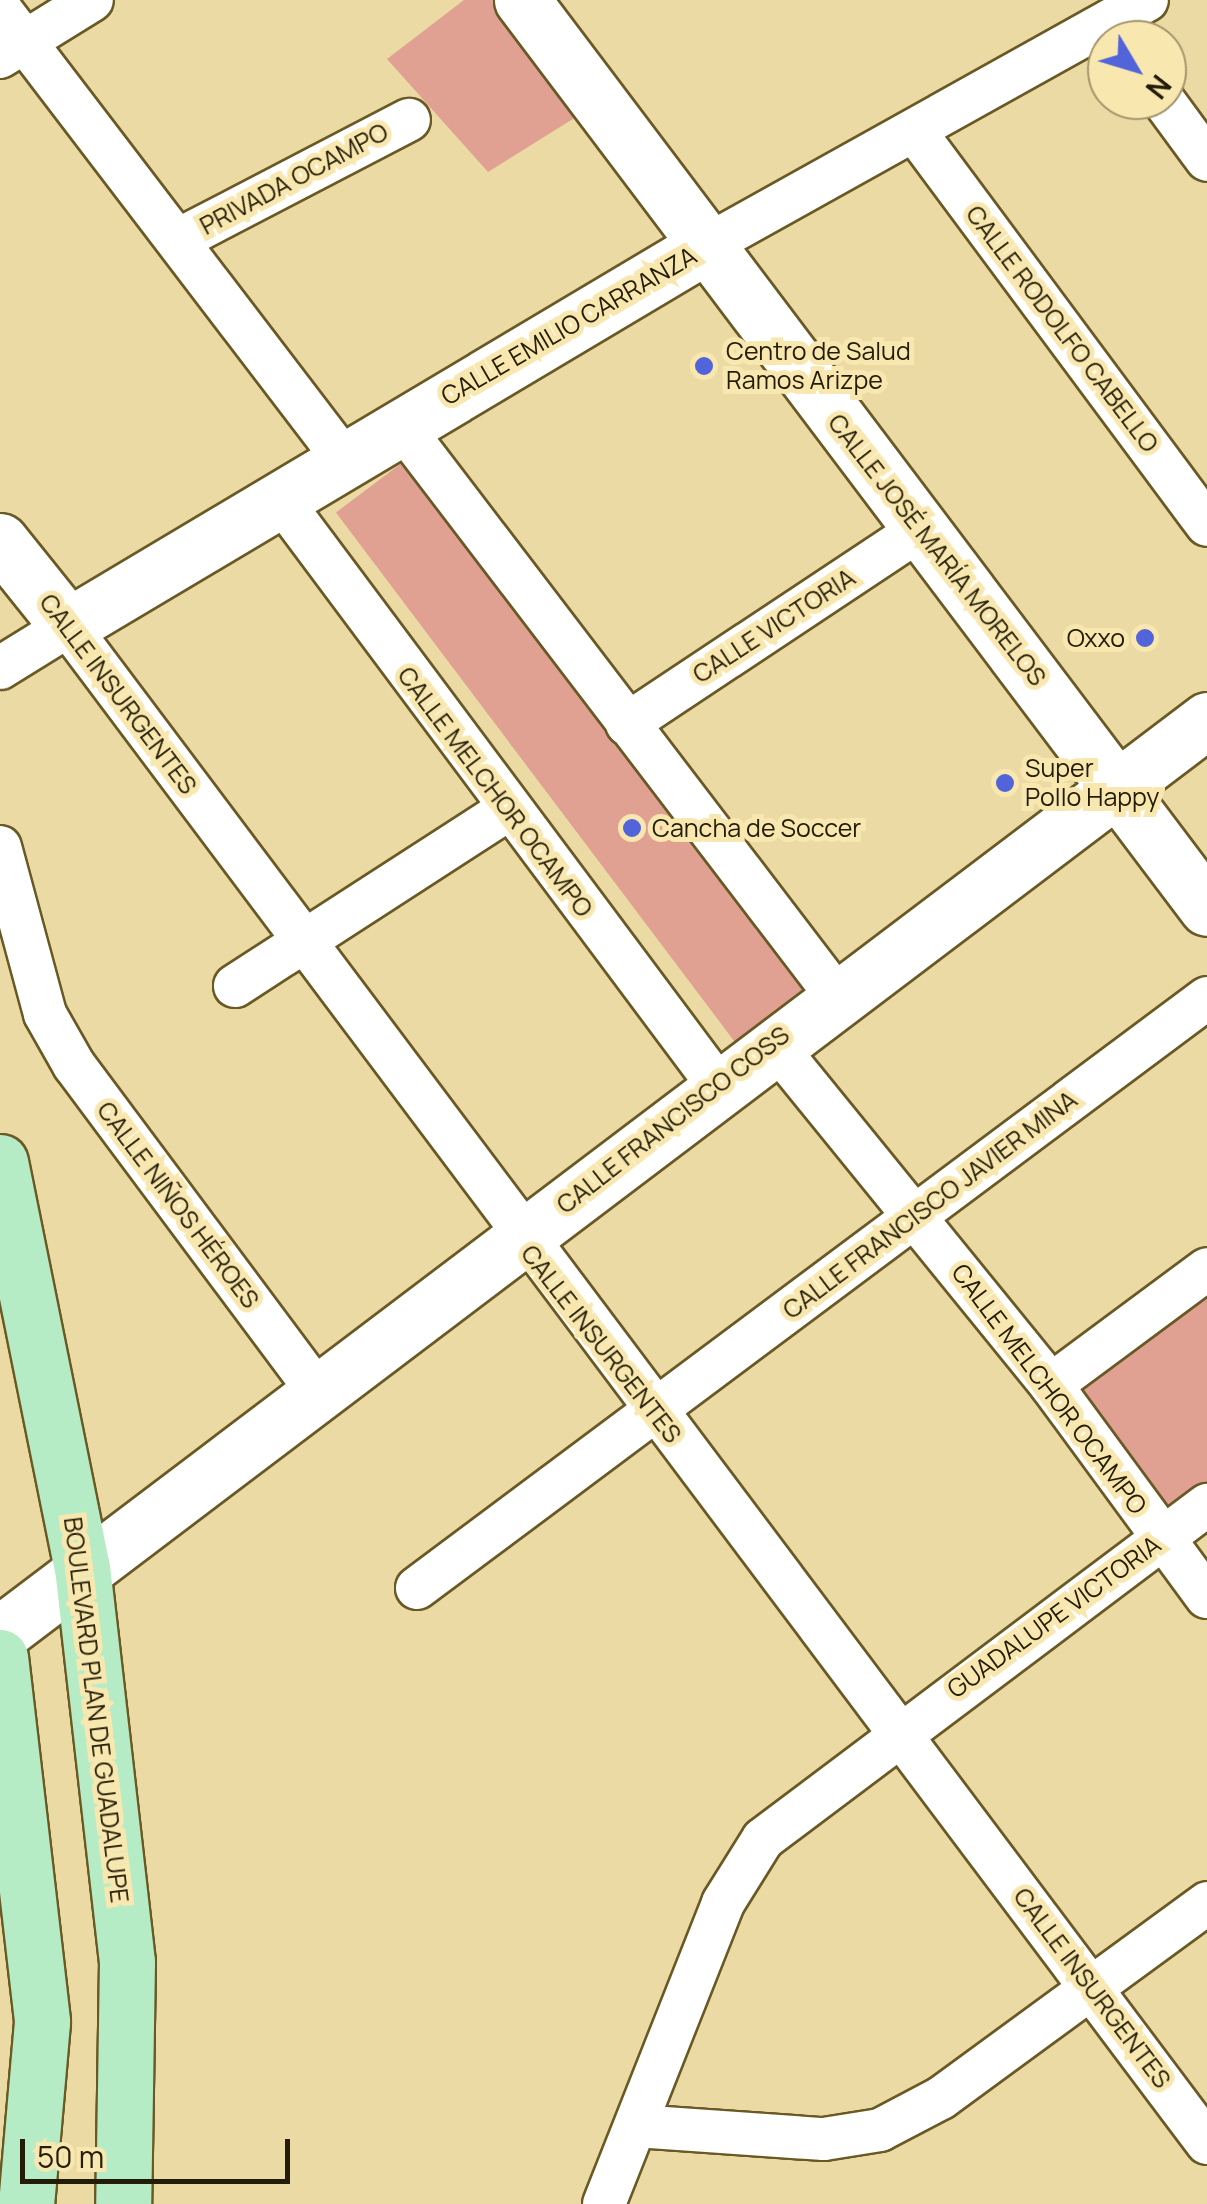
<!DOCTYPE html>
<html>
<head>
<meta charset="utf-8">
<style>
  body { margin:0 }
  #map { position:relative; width:1207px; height:2204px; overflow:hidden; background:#ecdaa4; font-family:Manrope,sans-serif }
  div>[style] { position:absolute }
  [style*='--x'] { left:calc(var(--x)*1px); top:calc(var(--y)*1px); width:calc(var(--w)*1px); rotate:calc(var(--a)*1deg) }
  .green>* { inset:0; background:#e0a193; transform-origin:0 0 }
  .roads { filter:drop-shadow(2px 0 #695925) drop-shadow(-2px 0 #695925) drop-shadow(0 2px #695925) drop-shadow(0 -2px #695925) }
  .street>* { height:42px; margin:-21px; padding:0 21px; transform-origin:21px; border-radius:21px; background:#fff }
  .secondary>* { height:55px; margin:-27.5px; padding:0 27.5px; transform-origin:27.5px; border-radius:27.5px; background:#fff }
  .primary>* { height:55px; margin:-27.5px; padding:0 27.5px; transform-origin:27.5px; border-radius:27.5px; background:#b6ecc5 }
  .dots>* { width:28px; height:28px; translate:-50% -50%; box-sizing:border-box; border:5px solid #f9e7b0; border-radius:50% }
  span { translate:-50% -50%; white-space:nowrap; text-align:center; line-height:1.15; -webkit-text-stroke:10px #f9e7b0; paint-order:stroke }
  .street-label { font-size:25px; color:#231d07 }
  .poi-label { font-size:25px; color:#231d07 }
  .left { translate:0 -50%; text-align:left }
  .right { translate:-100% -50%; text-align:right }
  .north { position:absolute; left:1087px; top:20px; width:100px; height:100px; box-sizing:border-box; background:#f9e7b0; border:2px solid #a3966c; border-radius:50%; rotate:128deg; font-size:28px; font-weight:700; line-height:40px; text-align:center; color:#231d07 }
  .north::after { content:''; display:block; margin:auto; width:35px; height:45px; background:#5164da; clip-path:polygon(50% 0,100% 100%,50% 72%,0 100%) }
  .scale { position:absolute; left:20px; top:2139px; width:270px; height:45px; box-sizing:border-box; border:5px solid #231d07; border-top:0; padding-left:12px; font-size:30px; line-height:35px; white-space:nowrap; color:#231d07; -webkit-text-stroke:8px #f9e7b0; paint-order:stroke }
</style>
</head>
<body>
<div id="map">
  <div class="green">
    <i style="clip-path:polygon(464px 0,523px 0,600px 102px,488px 172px,387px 59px)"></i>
    <i style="left:411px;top:456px;width:675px;height:94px;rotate:53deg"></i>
    <i style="clip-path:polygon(1207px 1276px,1207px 1494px,1162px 1529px,1058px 1385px)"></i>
  </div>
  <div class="roads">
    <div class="street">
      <i style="--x:0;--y:9;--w:564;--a:52.64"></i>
      <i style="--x:0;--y:57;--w:108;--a:-31.8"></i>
      <i style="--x:1163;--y:100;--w:74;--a:53.7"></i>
      <i style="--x:916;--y:133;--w:488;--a:53.4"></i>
      <i style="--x:180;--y:239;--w:258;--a:-27.5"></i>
      <i style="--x:704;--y:247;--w:507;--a:-29.14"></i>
      <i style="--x:400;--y:424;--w:717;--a:52.65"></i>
      <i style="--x:278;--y:496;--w:734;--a:53.26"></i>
      <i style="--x:0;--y:668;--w:80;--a:-31.7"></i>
      <i style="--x:68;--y:626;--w:1897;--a:53.1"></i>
      <i style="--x:627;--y:724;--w:353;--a:-33.6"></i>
      <i style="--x:0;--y:847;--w:173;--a:74.9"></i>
      <i style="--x:45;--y:1014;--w:59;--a:60.4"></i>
      <i style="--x:74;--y:1065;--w:407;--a:53.3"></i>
      <i style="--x:235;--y:986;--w:323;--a:-32.9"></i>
      <i style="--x:774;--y:1044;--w:439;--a:50.9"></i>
      <i style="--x:1051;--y:1385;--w:263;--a:53.7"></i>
      <i style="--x:1051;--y:1385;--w:194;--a:-36.6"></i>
      <i style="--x:417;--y:1588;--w:986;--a:-36.75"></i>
      <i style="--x:636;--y:2126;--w:188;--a:4"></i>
      <i style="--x:824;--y:2139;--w:57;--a:-9.1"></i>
      <i style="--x:880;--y:2130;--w:69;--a:-27.7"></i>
      <i style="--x:941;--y:2098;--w:330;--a:-36.2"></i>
      <i style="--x:604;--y:2204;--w:324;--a:-68.4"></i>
      <i style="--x:723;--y:1903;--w:75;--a:-58"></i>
      <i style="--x:763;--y:1839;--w:556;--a:-36.95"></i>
    </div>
    <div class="secondary">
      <i style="--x:522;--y:0;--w:1137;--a:52.97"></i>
      <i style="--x:0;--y:541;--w:109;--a:51.3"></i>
      <i style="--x:68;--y:626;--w:740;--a:-30.79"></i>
      <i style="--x:0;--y:1634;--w:1514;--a:-37.13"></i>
    </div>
    <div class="primary">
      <i style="--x:0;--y:1162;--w:413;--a:78.6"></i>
      <i style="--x:82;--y:1567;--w:398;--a:83.5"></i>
      <i style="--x:127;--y:1962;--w:242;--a:90.9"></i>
      <i style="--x:0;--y:1657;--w:367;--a:83.4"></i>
      <i style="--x:42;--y:2022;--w:183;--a:95"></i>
    </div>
  </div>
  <div class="dots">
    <i style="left:704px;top:366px;background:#5164da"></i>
    <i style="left:1145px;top:638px;background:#5164da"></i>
    <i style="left:1005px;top:783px;background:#5164da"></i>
    <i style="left:632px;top:828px;background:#5164da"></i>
  </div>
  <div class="street-label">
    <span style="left:294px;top:179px;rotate:-28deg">PRIVADA OCAMPO</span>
    <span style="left:569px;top:326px;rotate:-30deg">CALLE EMILIO CARRANZA</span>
    <span style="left:1062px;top:329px;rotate:53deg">CALLE RODOLFO CABELLO</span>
    <span style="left:937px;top:550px;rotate:52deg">CALLE JOSÉ MARÍA MORELOS</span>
    <span style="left:774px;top:626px;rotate:-33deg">CALLE VICTORIA</span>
    <span style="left:118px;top:694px;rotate:53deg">CALLE INSURGENTES</span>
    <span style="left:495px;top:792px;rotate:53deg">CALLE MELCHOR OCAMPO</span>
    <span style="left:673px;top:1120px;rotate:-38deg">CALLE FRANCISCO COSS</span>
    <span style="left:178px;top:1205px;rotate:53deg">CALLE NIÑOS HÉROES</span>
    <span style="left:930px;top:1205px;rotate:-37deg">CALLE FRANCISCO JAVIER MINA</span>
    <span style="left:601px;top:1344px;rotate:52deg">CALLE INSURGENTES</span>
    <span style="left:1049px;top:1389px;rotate:53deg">CALLE MELCHOR OCAMPO</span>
    <span style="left:1054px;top:1617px;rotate:-36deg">GUADALUPE VICTORIA</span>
    <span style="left:96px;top:1710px;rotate:83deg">BOULEVARD PLAN DE GUADALUPE</span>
    <span style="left:1092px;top:1988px;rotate:53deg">CALLE INSURGENTES</span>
  </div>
  <div class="poi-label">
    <span class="left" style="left:726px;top:366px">Centro de Salud<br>Ramos Arizpe</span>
    <span class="right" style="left:1125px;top:638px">Oxxo</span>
    <span class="left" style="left:1025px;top:783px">Super<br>Pollo Happy</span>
    <span class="left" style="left:652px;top:828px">Cancha de Soccer</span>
  </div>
  <div class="north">N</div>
  <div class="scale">50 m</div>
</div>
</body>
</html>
